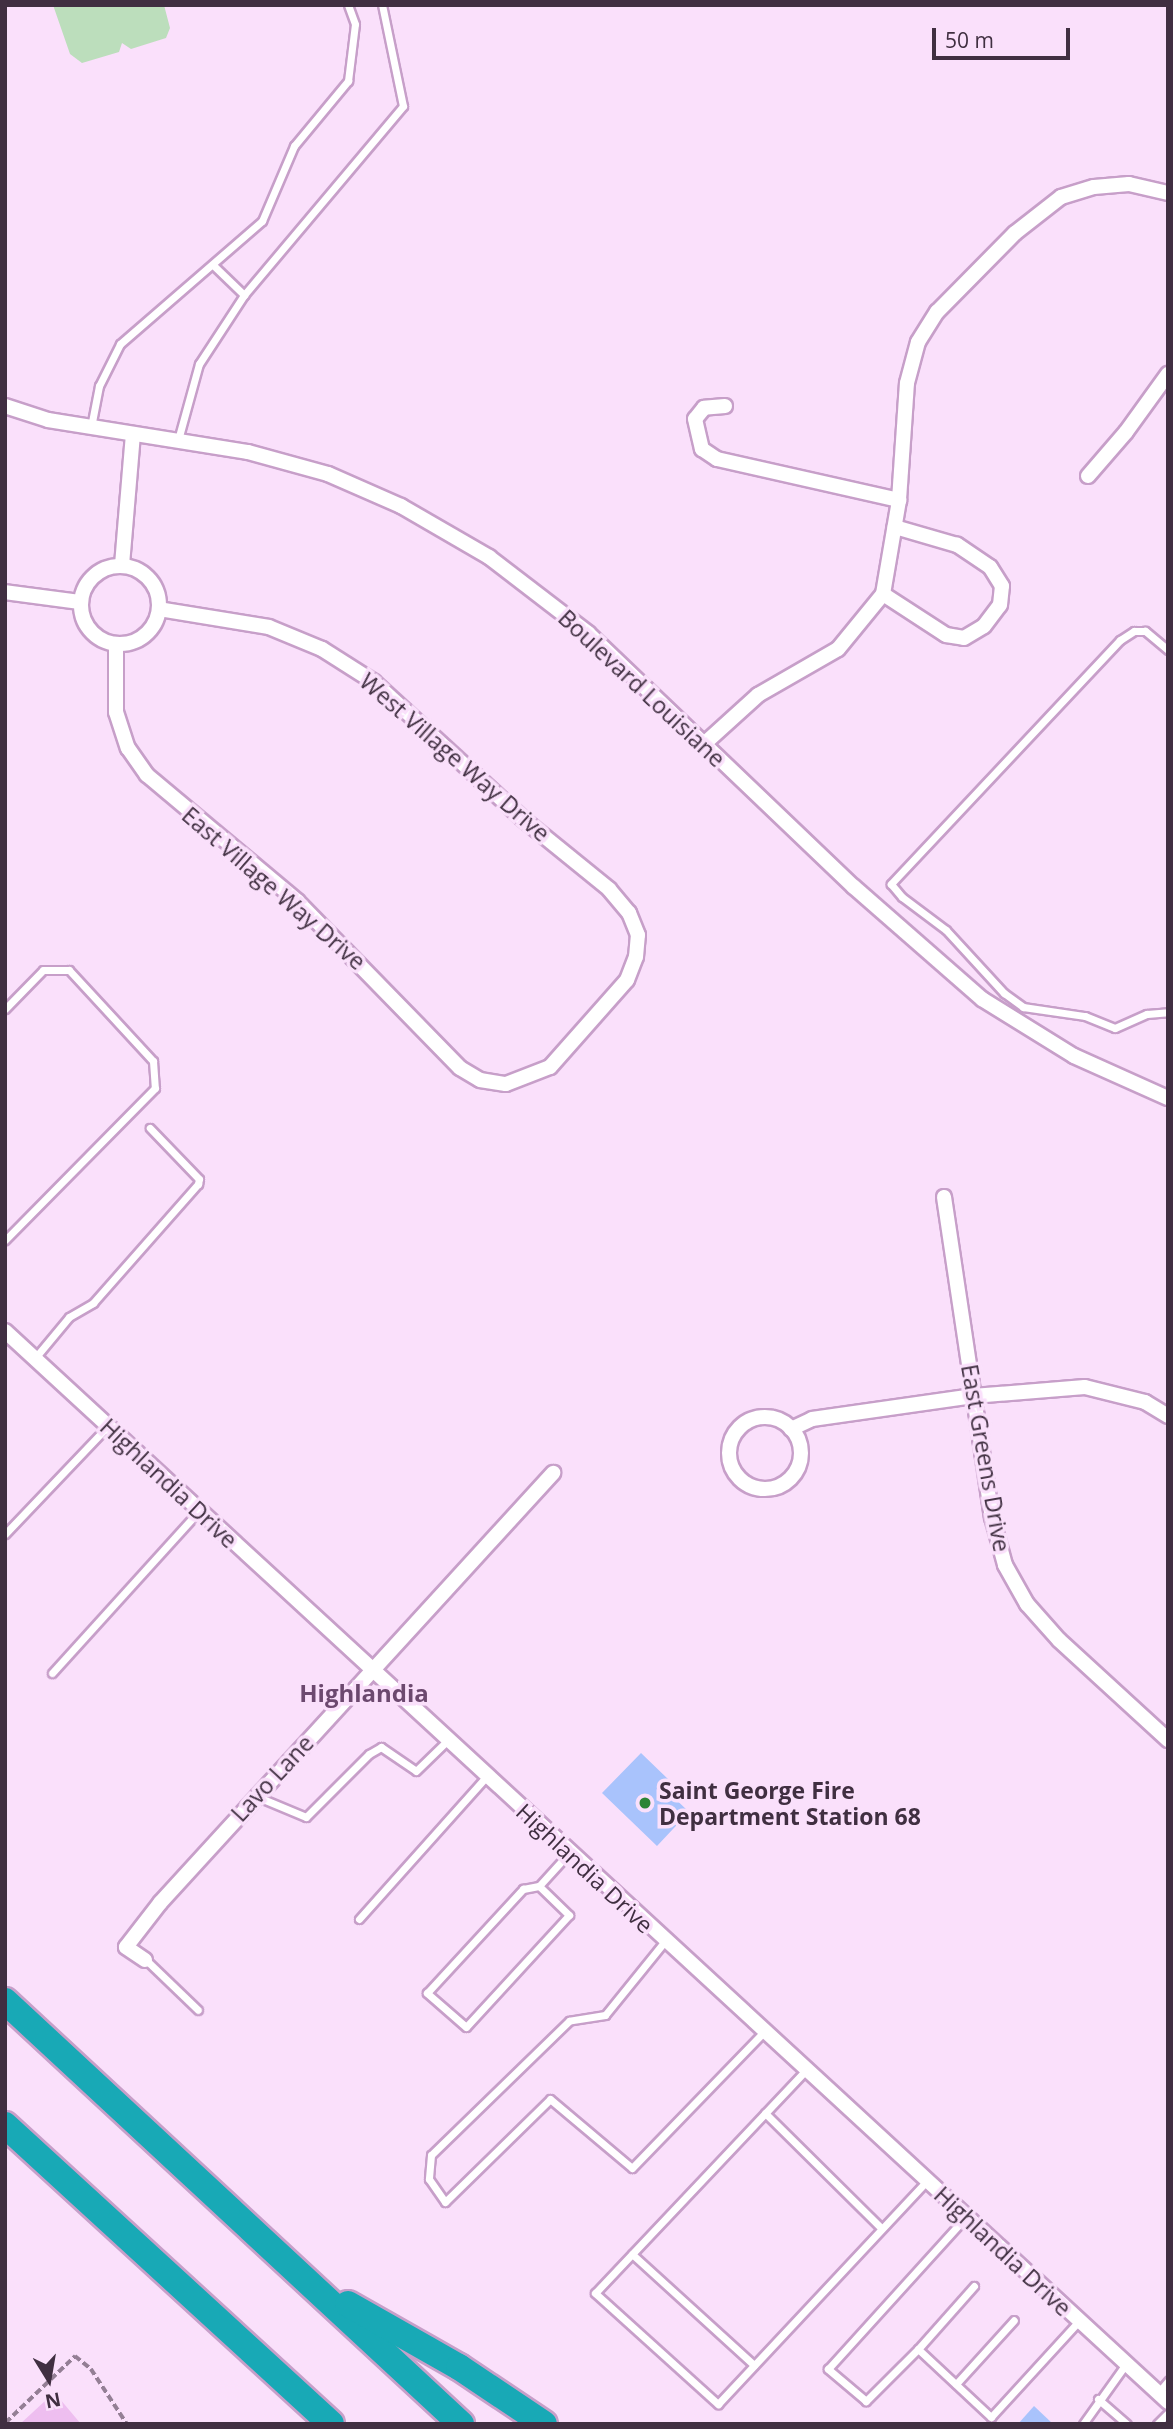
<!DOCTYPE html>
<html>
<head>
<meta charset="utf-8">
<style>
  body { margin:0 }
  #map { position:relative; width:1173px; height:2429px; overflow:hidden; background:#fae0fb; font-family:"Open Sans",sans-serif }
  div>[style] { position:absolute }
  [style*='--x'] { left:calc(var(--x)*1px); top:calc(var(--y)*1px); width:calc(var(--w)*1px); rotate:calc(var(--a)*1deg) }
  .green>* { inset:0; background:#bcdebc }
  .water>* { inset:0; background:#eebef0 }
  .building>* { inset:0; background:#a9c3fc }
  .path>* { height:3.5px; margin-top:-1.75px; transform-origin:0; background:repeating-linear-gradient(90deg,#947f95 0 7px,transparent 0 10.5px) }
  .roads { filter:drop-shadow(2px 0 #c79fc9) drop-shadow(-2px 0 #c79fc9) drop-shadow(0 2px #c79fc9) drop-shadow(0 -2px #c79fc9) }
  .service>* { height:7px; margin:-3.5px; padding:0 3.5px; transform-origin:3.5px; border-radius:3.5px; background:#fff }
  .minor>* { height:14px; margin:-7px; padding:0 7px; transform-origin:7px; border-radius:7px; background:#fff }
  .minor>.ring { margin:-7px; padding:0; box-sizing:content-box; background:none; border:14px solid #fff; border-radius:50% }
  .motorway>* { height:26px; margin:-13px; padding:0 13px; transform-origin:13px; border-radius:13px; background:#18a9b6 }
  .dots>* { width:19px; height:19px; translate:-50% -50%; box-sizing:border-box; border:4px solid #fae0fb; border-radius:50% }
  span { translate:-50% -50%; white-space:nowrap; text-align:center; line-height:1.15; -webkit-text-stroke:7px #fae0fb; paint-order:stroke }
  .street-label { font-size:23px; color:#402f41 }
  .poi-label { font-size:23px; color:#402f41; font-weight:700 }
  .left { translate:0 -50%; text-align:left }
  .neighbourhood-label { font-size:24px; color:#6c496f; font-weight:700 }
  .frame { position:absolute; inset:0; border:7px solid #402f41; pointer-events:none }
  .north { position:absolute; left:14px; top:2345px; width:70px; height:70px; -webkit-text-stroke:5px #fae0fb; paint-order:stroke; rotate:169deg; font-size:19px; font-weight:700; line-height:28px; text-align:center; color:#402f41 }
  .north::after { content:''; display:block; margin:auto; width:24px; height:32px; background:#402f41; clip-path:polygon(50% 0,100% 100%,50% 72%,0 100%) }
  .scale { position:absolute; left:932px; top:28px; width:138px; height:32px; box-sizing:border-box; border:4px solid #402f41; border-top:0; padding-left:9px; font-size:21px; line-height:24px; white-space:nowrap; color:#402f41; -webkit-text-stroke:5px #fae0fb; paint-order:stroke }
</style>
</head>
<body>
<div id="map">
  <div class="green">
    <i style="clip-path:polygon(53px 5px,164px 5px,170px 28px,166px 38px,131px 49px,122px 43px,119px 52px,82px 63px,70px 54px)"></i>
  </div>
  <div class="water">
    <i style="clip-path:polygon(54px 2392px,81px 2424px,20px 2424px,45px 2401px)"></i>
  </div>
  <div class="building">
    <i style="clip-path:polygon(641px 1753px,669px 1780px,663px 1787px,689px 1812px,657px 1846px,602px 1793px)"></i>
    <i style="clip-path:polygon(1034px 2406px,1053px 2424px,1018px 2424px)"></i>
  </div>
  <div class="path">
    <i style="--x:5;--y:2423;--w:97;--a:-43.7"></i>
    <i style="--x:75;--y:2356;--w:21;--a:39"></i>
    <i style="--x:91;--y:2369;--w:66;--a:56.8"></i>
  </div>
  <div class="roads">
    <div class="service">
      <i style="--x:214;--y:266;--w:42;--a:44"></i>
      <i style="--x:91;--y:427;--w:42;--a:-79"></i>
      <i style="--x:99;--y:386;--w:47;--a:-63.4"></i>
      <i style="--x:120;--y:344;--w:188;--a:-40.9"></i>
      <i style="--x:262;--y:221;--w:82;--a:-66.9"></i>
      <i style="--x:294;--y:146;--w:85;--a:-50.3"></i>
      <i style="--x:348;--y:81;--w:57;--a:-83"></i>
      <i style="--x:355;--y:24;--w:20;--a:-110"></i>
      <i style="--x:178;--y:440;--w:79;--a:-74.6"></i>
      <i style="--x:199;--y:364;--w:82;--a:-56.9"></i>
      <i style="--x:244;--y:295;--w:247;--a:-49.9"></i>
      <i style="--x:403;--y:106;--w:103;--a:-101.7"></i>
      <i style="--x:1168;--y:650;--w:30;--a:-140"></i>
      <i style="--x:1145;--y:631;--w:11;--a:180"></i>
      <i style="--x:1134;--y:631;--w:17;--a:147"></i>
      <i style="--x:1120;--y:640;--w:335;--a:133.2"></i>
      <i style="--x:891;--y:884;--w:17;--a:50"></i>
      <i style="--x:902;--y:897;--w:55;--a:36.9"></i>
      <i style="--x:946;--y:930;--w:86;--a:47.4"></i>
      <i style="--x:1004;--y:993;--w:24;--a:36"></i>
      <i style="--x:1023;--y:1007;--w:63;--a:8.3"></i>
      <i style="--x:1085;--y:1016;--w:32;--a:22"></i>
      <i style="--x:1115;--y:1028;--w:35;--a:-24"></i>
      <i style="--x:1147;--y:1014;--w:21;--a:-5"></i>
      <i style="--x:5;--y:1009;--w:54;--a:-45.7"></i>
      <i style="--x:43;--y:970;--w:26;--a:0"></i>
      <i style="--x:69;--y:970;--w:124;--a:47.3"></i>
      <i style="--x:153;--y:1061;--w:27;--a:86"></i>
      <i style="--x:155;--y:1088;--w:214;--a:134.6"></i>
      <i style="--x:35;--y:1358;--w:53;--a:-50.3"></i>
      <i style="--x:69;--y:1317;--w:28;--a:-30"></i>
      <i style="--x:93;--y:1303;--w:159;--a:-48.6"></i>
      <i style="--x:198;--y:1184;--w:5;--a:-79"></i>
      <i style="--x:199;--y:1179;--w:71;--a:-133.9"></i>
      <i style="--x:5;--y:1534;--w:149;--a:-46.4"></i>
      <i style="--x:52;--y:1673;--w:219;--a:-47.8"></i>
      <i style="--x:258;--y:1797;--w:52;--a:22.6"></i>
      <i style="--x:306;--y:1817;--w:89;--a:-45"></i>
      <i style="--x:369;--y:1754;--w:14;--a:-30"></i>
      <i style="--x:381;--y:1747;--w:42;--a:34.4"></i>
      <i style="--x:416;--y:1771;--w:43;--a:-44.1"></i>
      <i style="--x:539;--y:1886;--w:42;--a:44"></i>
      <i style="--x:569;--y:1915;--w:152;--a:132.6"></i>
      <i style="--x:466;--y:2027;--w:52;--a:-138.9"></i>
      <i style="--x:427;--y:1993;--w:142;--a:-47.3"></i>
      <i style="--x:523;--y:1889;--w:16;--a:-11"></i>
      <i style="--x:539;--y:1886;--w:45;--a:-47.7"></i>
      <i style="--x:359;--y:1919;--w:191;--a:-48.2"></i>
      <i style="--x:665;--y:1941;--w:95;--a:129"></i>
      <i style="--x:605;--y:2015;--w:36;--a:171"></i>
      <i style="--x:569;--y:2021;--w:192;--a:135.8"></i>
      <i style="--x:431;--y:2155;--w:24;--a:95"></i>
      <i style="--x:429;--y:2179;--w:28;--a:55"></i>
      <i style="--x:445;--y:2202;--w:147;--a:-44.4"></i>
      <i style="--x:550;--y:2099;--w:107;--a:40.1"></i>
      <i style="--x:632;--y:2168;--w:190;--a:-45.9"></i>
      <i style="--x:146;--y:1960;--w:72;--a:43.9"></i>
      <i style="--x:806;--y:2070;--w:307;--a:133.4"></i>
      <i style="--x:595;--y:2293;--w:166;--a:42.1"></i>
      <i style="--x:718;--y:2404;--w:306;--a:-46.9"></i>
      <i style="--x:765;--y:2113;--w:162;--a:44.7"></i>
      <i style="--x:632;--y:2254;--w:165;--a:42.3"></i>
      <i style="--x:974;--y:2286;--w:84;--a:131.6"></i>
      <i style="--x:918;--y:2349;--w:100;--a:43"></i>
      <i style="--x:991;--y:2417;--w:130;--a:-47.5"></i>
      <i style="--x:918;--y:2349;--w:74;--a:135"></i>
      <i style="--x:866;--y:2401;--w:50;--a:-139.9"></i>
      <i style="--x:828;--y:2369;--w:205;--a:-47.8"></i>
      <i style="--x:956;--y:2384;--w:86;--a:-47.8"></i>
      <i style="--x:1158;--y:2393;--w:16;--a:-50"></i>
      <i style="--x:1098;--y:2399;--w:38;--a:41"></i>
      <i style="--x:1083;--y:2424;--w:74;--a:-54.4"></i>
      <i style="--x:1157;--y:2424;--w:16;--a:-45"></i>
    </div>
    <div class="minor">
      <i style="--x:5;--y:406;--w:45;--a:18"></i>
      <i style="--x:48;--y:420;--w:203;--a:9.1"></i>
      <i style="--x:248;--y:452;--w:83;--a:15.4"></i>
      <i style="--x:328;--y:474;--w:80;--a:23.7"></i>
      <i style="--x:401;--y:506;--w:102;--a:30.1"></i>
      <i style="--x:489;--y:557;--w:125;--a:37.5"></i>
      <i style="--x:588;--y:633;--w:368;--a:43.7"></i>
      <i style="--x:854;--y:887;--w:170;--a:41.2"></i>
      <i style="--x:982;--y:999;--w:108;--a:31.8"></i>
      <i style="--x:1074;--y:1056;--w:103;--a:24.1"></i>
      <i style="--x:725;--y:406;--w:21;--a:175"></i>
      <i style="--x:704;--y:408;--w:14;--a:129"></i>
      <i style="--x:695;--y:419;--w:31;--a:77"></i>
      <i style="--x:702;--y:449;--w:18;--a:34"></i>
      <i style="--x:717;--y:459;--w:187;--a:12.7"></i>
      <i style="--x:1088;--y:476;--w:58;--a:-49.2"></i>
      <i style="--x:1126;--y:432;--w:72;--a:-54.1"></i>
      <i style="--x:122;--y:565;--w:131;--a:-85.2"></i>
      <i class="ring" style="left:81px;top:566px;width:64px;height:64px"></i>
      <i style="--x:5;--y:592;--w:76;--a:7.6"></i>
      <i style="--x:883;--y:594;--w:75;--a:33.1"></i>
      <i style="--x:946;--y:635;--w:18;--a:9"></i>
      <i style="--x:964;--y:638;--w:23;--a:-31"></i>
      <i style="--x:984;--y:626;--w:26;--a:-53"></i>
      <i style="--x:1000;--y:605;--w:19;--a:-84"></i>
      <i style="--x:1002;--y:586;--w:22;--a:-122"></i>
      <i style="--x:990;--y:567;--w:40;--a:-146"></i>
      <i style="--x:957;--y:545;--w:65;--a:-163.8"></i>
      <i style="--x:116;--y:644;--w:68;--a:90"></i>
      <i style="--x:116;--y:712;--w:38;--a:72"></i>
      <i style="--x:128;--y:748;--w:33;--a:55"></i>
      <i style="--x:147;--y:775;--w:196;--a:40"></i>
      <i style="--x:297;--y:901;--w:233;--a:45.7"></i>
      <i style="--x:460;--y:1068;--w:23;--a:31"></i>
      <i style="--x:480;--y:1080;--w:26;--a:9"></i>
      <i style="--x:506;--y:1084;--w:47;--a:-21.1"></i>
      <i style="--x:550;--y:1067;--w:116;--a:-48.5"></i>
      <i style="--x:627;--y:980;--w:25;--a:-69"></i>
      <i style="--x:636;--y:957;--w:22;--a:-85"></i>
      <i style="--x:638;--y:935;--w:24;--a:-112"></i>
      <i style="--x:629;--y:913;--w:31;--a:-130"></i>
      <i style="--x:609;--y:889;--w:111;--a:-140.9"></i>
      <i style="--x:523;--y:819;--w:202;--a:-137.4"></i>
      <i style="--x:374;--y:682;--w:62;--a:-147.6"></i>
      <i style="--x:322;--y:649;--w:57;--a:-157.5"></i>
      <i style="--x:269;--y:627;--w:111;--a:-170.7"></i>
      <i style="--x:704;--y:744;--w:73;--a:-42.2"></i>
      <i style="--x:758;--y:695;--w:92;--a:-29.9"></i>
      <i style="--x:838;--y:649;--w:71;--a:-50.7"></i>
      <i style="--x:883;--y:594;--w:95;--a:-80.3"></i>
      <i style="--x:899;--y:500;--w:117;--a:-86.1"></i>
      <i style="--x:907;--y:383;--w:42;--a:-75"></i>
      <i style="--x:918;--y:342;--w:36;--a:-58"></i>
      <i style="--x:937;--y:312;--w:111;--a:-45.4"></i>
      <i style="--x:1015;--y:233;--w:58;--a:-38"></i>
      <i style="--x:1061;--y:197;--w:34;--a:-17"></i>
      <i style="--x:1094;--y:187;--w:35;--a:-5"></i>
      <i style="--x:1129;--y:184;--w:40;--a:13"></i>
      <i style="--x:944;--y:1197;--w:324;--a:81.5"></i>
      <i style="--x:992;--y:1517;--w:50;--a:74.8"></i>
      <i style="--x:1005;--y:1565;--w:45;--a:60.6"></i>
      <i style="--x:1027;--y:1604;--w:48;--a:48.4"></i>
      <i style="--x:1059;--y:1640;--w:148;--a:42.5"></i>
      <i style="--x:5;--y:1331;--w:1581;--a:42.64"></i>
      <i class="ring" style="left:729px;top:1417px;width:58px;height:58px"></i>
      <i style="--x:791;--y:1429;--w:23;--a:-25"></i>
      <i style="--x:812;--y:1419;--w:163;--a:-8.1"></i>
      <i style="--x:973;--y:1396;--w:112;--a:-4.6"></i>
      <i style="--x:1085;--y:1387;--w:62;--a:14"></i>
      <i style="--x:1145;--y:1402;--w:27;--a:31"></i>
      <i style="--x:145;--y:1960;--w:23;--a:-146"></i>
      <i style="--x:126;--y:1947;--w:56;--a:-52.3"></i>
      <i style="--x:160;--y:1903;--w:583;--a:-47.57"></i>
    </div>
    <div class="motorway">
      <i style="--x:5;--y:2001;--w:622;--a:42.85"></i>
      <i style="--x:5;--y:2125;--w:442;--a:42.5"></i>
      <i style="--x:348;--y:2304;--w:128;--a:29.6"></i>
      <i style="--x:459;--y:2367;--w:102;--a:33.8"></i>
    </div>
  </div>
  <div class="dots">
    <i style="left:645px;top:1803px;background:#2c8535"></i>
  </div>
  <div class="street-label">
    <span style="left:642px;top:688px;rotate:43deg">Boulevard Louisiane</span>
    <span style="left:455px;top:757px;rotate:41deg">West Village Way Drive</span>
    <span style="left:274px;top:888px;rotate:41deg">East Village Way Drive</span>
    <span style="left:986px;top:1458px;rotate:80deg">East Greens Drive</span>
    <span style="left:169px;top:1483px;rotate:43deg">Highlandia Drive</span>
    <span style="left:272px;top:1778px;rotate:-47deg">Lavo Lane</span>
    <span style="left:585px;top:1868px;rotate:43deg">Highlandia Drive</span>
    <span style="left:1003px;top:2251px;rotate:43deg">Highlandia Drive</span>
  </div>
  <div class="poi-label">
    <span class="left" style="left:659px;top:1803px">Saint George Fire<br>Department Station 68</span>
  </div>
  <div class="neighbourhood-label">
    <span style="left:364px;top:1693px">Highlandia</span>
  </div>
  <div class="frame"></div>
  <div class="north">N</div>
  <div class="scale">50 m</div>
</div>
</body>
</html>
